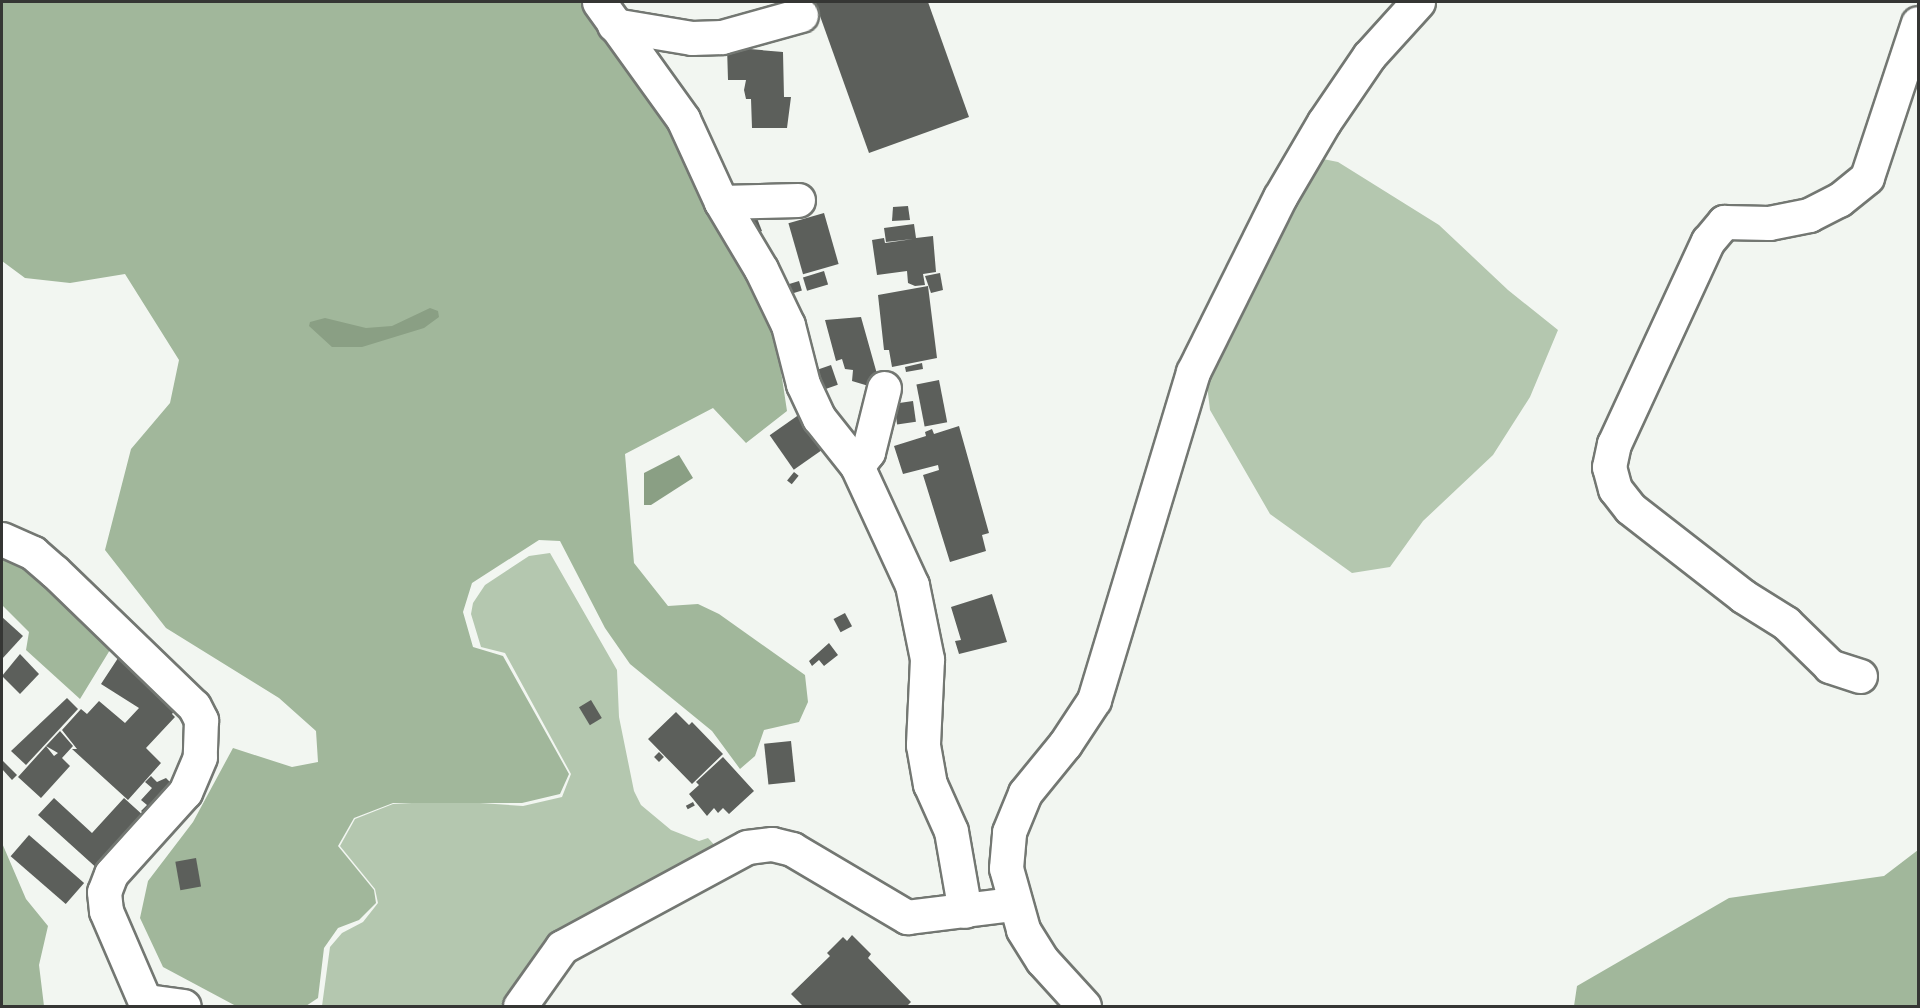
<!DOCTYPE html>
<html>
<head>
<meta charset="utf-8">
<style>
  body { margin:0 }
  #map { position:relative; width:1920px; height:1008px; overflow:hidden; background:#f2f6f1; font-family:Manrope,sans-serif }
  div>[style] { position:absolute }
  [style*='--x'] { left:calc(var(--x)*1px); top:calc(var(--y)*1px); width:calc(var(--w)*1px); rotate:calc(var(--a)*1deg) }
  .green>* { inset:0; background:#b4c7af }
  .forest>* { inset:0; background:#a1b79b }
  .water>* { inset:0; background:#8a9f84 }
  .building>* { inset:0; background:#5c5f5b; transform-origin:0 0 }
  .roads { filter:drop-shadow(2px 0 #737772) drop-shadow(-2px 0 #737772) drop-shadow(0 2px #737772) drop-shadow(0 -2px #737772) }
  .minor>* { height:33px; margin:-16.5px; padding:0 16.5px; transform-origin:16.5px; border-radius:16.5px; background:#fff }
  span { translate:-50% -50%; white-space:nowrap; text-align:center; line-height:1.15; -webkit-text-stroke:6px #f2f6f1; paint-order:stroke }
  .frame { position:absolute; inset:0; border:3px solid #353634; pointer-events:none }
</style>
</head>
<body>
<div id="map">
  <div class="green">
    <i style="clip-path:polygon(1323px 159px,1338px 162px,1439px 225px,1508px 290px,1558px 330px,1530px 397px,1493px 455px,1423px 521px,1390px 567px,1352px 573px,1270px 514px,1210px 410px,1207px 385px,1286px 214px)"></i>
    <i style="clip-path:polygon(550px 553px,617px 670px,619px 717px,634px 791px,641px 805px,671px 830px,699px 841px,708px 838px,718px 849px,505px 1006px,322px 1006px,330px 947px,342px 933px,363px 922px,378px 903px,375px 889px,340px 846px,355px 819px,393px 804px,450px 801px,523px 806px,562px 797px,571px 774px,505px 653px,481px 647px,471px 614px,473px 603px,485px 585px,529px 556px)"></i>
  </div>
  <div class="forest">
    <i style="clip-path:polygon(2px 2px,588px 2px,666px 109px,774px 325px,787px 411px,746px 443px,713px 408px,625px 454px,634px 563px,668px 606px,698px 604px,719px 614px,805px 675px,808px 702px,799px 722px,764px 730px,755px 756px,740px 769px,712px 731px,630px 664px,605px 628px,560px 541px,539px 540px,472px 583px,463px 612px,473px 647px,503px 656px,569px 774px,560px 794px,522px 803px,393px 803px,354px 818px,338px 846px,374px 890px,376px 903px,359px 920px,338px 928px,324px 948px,318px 998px,306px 1006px,236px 1006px,163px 967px,140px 918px,148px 881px,193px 822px,233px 748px,292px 767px,318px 762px,316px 731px,279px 698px,166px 628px,105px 550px,131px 449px,170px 403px,179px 360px,125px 274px,70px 283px,25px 278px,2px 261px)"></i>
    <i style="clip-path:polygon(2px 556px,26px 567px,113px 645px,80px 699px,26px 650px,29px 632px,2px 605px)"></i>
    <i style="clip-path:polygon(2px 843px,26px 899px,48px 926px,39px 965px,44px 1006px,2px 1006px)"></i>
    <i style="clip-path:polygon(1918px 850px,1918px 1006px,1574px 1006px,1577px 986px,1729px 898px,1884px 876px)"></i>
  </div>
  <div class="water">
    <i style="clip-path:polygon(430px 308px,438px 311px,439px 317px,424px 328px,362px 347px,332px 347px,309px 326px,310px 322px,325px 318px,366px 328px,392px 326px)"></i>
    <i style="clip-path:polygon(679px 455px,693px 478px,651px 505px,644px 505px,644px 473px)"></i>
  </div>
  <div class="building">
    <i style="clip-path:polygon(815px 2px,928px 2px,969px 117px,869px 153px)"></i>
    <i style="clip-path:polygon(727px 47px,783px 52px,784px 97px,791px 97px,787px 128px,752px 128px,751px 99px,746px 99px,744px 90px,746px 80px,728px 80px)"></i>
    <i style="clip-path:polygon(908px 206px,910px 220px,892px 221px,893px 207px)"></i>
    <i style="clip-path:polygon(753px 208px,762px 231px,755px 234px,742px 213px)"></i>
    <i style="left:824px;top:213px;width:53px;height:37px;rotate:74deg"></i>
    <i style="clip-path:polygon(914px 224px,916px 238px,933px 236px,936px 272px,923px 274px,925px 285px,915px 286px,908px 283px,907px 271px,877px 275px,872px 240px,884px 238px,885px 243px,913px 239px,886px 242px,884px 228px)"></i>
    <i style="left:824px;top:271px;width:14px;height:22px;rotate:73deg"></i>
    <i style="clip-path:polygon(940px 273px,943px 290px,931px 293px,925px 276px)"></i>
    <i style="left:799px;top:281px;width:10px;height:11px;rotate:73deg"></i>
    <i style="clip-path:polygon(928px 286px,937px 358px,892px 367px,889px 350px,884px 350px,878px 295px)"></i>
    <i style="clip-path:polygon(861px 317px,877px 374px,872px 387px,852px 381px,853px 370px,845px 369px,842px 359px,836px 361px,825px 320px)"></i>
    <i style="clip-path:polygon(922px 363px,923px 369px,906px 372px,905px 367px)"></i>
    <i style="left:831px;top:365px;width:21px;height:19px;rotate:71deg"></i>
    <i style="left:939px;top:380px;width:43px;height:23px;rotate:79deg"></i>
    <i style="left:913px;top:401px;width:21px;height:19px;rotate:82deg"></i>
    <i style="left:800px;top:414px;width:42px;height:37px;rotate:55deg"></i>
    <i style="clip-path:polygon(959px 426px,989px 533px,982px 535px,986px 551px,950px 562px,923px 475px,939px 470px,938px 465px,903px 474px,894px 446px,926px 436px,925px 432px,932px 429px,934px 434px)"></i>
    <i style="left:794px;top:472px;width:6px;height:11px;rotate:39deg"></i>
    <i style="clip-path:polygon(992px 594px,1007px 642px,959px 654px,955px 641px,961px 640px,951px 607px)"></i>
    <i style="left:845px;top:613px;width:15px;height:13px;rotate:62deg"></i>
    <i style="clip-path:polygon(2px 617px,23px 636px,2px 659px)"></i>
    <i style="clip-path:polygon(829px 643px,838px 655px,824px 666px,819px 660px,812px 666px,809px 661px)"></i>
    <i style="clip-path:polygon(20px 654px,39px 674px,20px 694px,2px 676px)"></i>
    <i style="clip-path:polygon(120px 655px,180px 703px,172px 714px,175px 717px,146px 748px,161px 763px,128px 800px,72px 749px,77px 749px,62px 730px,81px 709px,87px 714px,99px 701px,125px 723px,139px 708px,101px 684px)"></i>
    <i style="clip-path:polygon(67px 698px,78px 709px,26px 765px,11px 751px)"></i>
    <i style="left:591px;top:700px;width:21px;height:14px;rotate:59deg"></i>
    <i style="clip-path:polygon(676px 712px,689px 725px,692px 722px,723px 754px,692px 784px,648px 739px)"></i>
    <i style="clip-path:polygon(60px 731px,73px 746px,62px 758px,70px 766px,41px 798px,18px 777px,46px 746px,54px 756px,58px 753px,46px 746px)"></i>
    <i style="left:791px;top:741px;width:41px;height:27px;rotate:84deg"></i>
    <i style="left:659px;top:752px;width:7px;height:7px;rotate:45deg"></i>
    <i style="clip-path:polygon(723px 757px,754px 791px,729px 814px,723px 808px,718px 813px,714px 808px,707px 816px,689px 794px,699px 785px,696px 782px)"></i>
    <i style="clip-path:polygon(2px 760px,17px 775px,12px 780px,2px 769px)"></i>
    <i style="clip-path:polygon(151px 776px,157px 782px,166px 778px,172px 784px,147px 817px,141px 811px,147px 805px,141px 800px,152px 788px,145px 782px)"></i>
    <i style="clip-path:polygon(54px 798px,92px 833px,124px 798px,145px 817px,100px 871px,38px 815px)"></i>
    <i style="left:693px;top:802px;width:4px;height:8px;rotate:63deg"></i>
    <i style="left:29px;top:835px;width:73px;height:28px;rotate:41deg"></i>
    <i style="left:196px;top:858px;width:29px;height:21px;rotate:80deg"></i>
    <i style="clip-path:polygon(852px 935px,871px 954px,868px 958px,911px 1002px,907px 1006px,803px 1006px,791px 994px,830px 956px,827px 953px,843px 937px,847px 941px)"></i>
  </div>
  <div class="roads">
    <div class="minor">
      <i style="--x:599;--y:2;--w:144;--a:54.3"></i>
      <i style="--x:683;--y:119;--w:91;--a:65.4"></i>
      <i style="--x:721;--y:202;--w:78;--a:59.2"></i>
      <i style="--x:761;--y:269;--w:62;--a:64.3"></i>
      <i style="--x:788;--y:325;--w:61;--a:75.7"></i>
      <i style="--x:803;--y:384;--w:38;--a:65"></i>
      <i style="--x:819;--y:418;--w:61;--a:51.6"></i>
      <i style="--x:857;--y:466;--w:131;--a:65.2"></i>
      <i style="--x:912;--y:585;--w:76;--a:78.5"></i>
      <i style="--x:927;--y:659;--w:86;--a:92.7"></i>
      <i style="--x:923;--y:745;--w:40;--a:80"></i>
      <i style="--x:930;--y:784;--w:51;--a:65.9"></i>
      <i style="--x:951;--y:831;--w:81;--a:80.1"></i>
      <i style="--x:614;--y:25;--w:79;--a:9.5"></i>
      <i style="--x:692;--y:38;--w:30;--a:-2"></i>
      <i style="--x:722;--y:37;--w:82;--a:-15.6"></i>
      <i style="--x:721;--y:202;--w:77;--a:-1.5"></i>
      <i style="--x:857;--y:466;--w:18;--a:-52"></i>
      <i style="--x:868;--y:452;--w:66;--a:-76"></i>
      <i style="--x:2;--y:539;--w:34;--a:24"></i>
      <i style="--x:33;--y:553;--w:28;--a:41"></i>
      <i style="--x:54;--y:571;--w:194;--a:44"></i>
      <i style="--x:194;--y:706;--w:16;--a:63"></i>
      <i style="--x:201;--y:720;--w:37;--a:92"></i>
      <i style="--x:200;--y:757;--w:38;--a:113"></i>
      <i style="--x:185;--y:792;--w:110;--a:132.1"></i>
      <i style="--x:111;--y:874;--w:19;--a:111"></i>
      <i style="--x:104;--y:892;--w:19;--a:84"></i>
      <i style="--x:106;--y:911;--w:103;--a:66.7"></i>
      <i style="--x:1860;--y:676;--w:32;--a:-162"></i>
      <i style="--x:1830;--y:666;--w:62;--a:-135.7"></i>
      <i style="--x:1786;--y:623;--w:51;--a:-147.9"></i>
      <i style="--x:1743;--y:596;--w:143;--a:-142.1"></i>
      <i style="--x:1630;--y:508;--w:24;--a:-128"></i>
      <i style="--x:1615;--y:489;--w:23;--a:-105"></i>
      <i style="--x:1609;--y:467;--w:24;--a:-78"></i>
      <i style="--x:1614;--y:444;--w:224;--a:-65.2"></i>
      <i style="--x:1708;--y:241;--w:25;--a:-50"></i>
      <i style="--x:1724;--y:222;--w:45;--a:1.3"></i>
      <i style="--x:1769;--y:223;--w:41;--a:-11.3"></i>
      <i style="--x:1809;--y:215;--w:34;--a:-27"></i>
      <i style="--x:1839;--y:200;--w:36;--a:-39"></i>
      <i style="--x:1867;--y:177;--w:162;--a:-71.7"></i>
      <i style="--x:147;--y:1001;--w:37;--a:8"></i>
      <i style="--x:520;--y:1006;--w:72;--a:-54.6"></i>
      <i style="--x:562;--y:947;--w:210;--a:-28.4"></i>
      <i style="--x:747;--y:847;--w:25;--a:-7"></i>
      <i style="--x:772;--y:844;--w:21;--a:14"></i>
      <i style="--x:792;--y:849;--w:134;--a:30.6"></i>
      <i style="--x:907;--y:917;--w:107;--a:-7"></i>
      <i style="--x:1084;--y:1006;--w:62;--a:-132.4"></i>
      <i style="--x:1042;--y:960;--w:36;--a:-122"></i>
      <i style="--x:1023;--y:929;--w:63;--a:-105.6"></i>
      <i style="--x:1006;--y:868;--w:36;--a:-85"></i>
      <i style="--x:1009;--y:832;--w:42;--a:-67.7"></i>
      <i style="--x:1025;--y:793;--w:63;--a:-50.8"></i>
      <i style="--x:1065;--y:744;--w:53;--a:-56.6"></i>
      <i style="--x:1094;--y:700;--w:343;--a:-73.2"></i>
      <i style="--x:1193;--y:372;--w:195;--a:-63.6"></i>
      <i style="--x:1280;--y:197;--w:87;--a:-59.6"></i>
      <i style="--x:1324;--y:122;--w:80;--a:-55.7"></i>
      <i style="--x:1369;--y:56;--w:73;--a:-47.8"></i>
    </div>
  </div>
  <div class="frame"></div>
</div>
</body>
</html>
